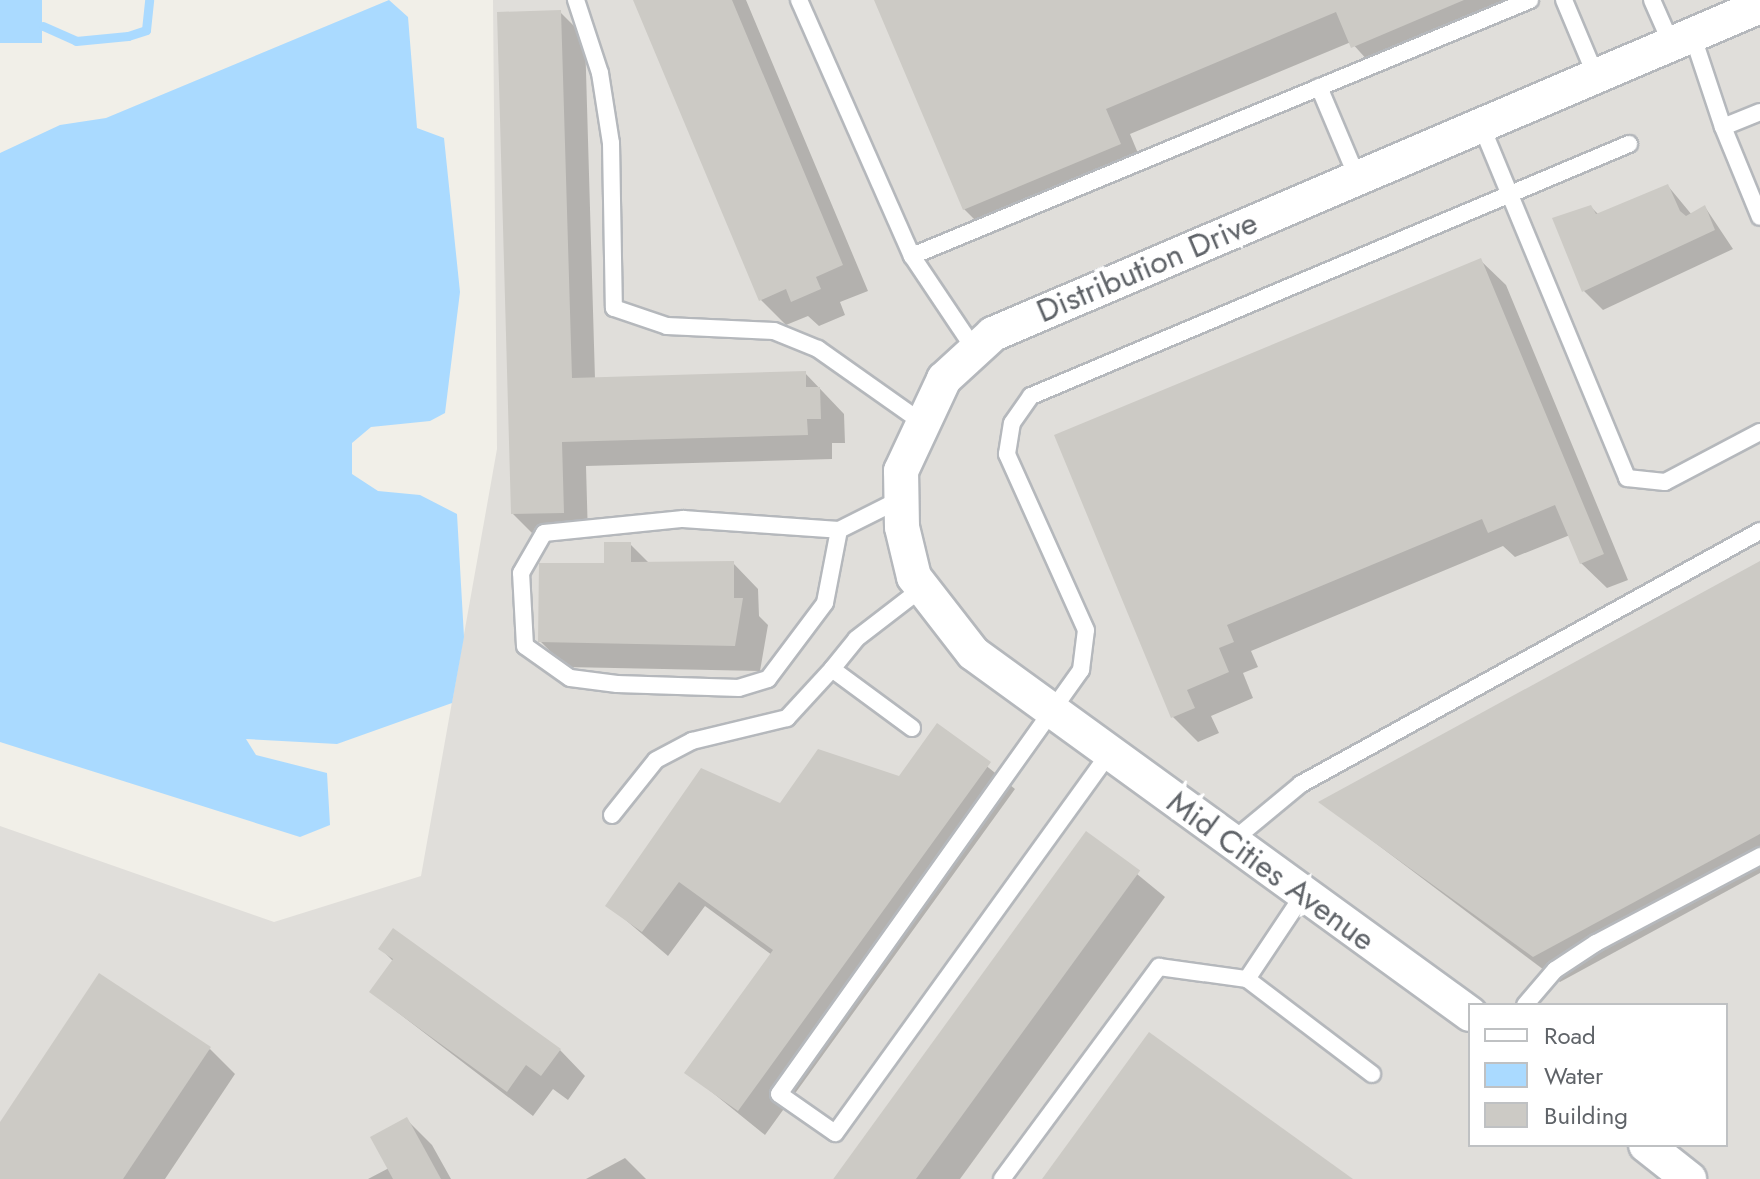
<!DOCTYPE html>
<html>
<head>
<meta charset="utf-8">
<style>
  body { margin:0 }
  #map { position:relative; width:1760px; height:1179px; overflow:hidden; background:#f1efe8; font-family:Jost,sans-serif }
  div>[style] { position:absolute }
  [style*='--x'] { left:calc(var(--x)*1px); top:calc(var(--y)*1px); width:calc(var(--w)*1px); rotate:calc(var(--a)*1deg) }
  .industrial>* { inset:0; background:#e0deda }
  .water>* { inset:0; background:#aadaff; transform-origin:0 0 }
  .shadow>* { inset:0; background:#0003 }
  .stream>* { height:9px; margin:-4.5px; padding:0 4.5px; transform-origin:4.5px; border-radius:4.5px; background:#aadaff }
  .building>* { inset:0; background:#cccac5; transform-origin:0 0 }
  .roads { filter:drop-shadow(2px 0 #b5b8bc) drop-shadow(-2px 0 #b5b8bc) drop-shadow(0 2px #b5b8bc) drop-shadow(0 -2px #b5b8bc) }
  .lane>* { height:16px; margin:-8px; padding:0 8px; transform-origin:8px; border-radius:8px; background:#fff }
  .street>* { height:34px; margin:-17px; padding:0 17px; transform-origin:17px; border-radius:17px; background:#fff }
  span { translate:-50% -50%; white-space:nowrap; text-align:center; line-height:1.15; -webkit-text-stroke:8px #fff; paint-order:stroke }
  .street-label { font-size:32px; color:#5f6368 }
  .legend { position:absolute; left:1468px; top:1003px; width:260px; height:144px; box-sizing:border-box; background:#fff; border:2px solid #bfc1c3; margin:0; padding:10px 14px; list-style:none; font-size:24px; color:#5f6368 }
  .legend li { display:flex; align-items:center; gap:16px; height:40px }
  .legend b { width:40px; border:2px solid #bfc1c3 }
</style>
</head>
<body>
<div id="map">
  <div class="industrial">
    <i style="clip-path:polygon(evenodd,493px 0,1760px 0,1760px 1179px,0 1179px,0 826px,274px 922px,421px 876px,497px 449px,493px 0,1470px 1005px,1726px 1005px,1726px 1145px,1470px 1145px,1470px 1005px)"></i>
  </div>
  <div class="water">
    <i style="left:0;top:0;width:42px;height:43px"></i>
    <i style="clip-path:polygon(389px 0,408px 17px,417px 128px,444px 138px,460px 292px,445px 413px,430px 421px,371px 427px,352px 443px,352px 474px,378px 491px,420px 495px,457px 514px,464px 637px,452px 703px,337px 744px,246px 739px,256px 755px,327px 773px,330px 825px,300px 837px,0 742px,0 153px,60px 125px,106px 118px)"></i>
  </div>
  <div class="shadow">
    <i style="clip-path:polygon(635px 0,746px 0,868px 291px,840px 302px,845px 315px,819px 326px,808px 316px,786px 325px,761px 300px)"></i>
    <i style="clip-path:polygon(877px 0,1514px 0,1520px 13px,1378px 72px,1351px 42px,1130px 134px,1145px 170px,990px 235px,964px 209px)"></i>
    <i style="clip-path:polygon(560px 12px,585px 37px,595px 379px,805px 373px,844px 414px,845px 443px,832px 443px,832px 459px,586px 466px,588px 537px,538px 539px,513px 514px)"></i>
    <i style="clip-path:polygon(1668px 186px,1692px 215px,1705px 207px,1733px 249px,1603px 310px,1584px 291px,1591px 207px,1599px 215px)"></i>
    <i style="clip-path:polygon(1480px 260px,1506px 285px,1628px 580px,1607px 588px,1581px 563px,1570px 535px,1515px 557px,1503px 546px,1251px 651px,1258px 667px,1243px 673px,1253px 698px,1211px 716px,1219px 733px,1198px 742px,1173px 717px,1056px 437px)"></i>
    <i style="clip-path:polygon(630px 544px,650px 564px,733px 563px,758px 589px,759px 616px,768px 625px,760px 671px,566px 667px,540px 641px)"></i>
    <i style="clip-path:polygon(1760px 563px,1760px 873px,1560px 982px,1321px 802px)"></i>
    <i style="clip-path:polygon(937px 726px,1015px 789px,765px 1135px,687px 1072px,772px 955px,705px 906px,668px 956px,608px 905px,781px 806px,900px 778px)"></i>
    <i style="clip-path:polygon(1087px 833px,1165px 897px,960px 1179px,836px 1179px)"></i>
    <i style="clip-path:polygon(381px 949px,560px 1050px,585px 1076px,568px 1100px,553px 1089px,533px 1116px,371px 992px,394px 962px)"></i>
    <i style="clip-path:polygon(210px 1049px,235px 1074px,165px 1179px,0 1179px,0 1126px)"></i>
    <i style="clip-path:polygon(407px 1120px,432px 1145px,451px 1179px,368px 1179px,389px 1168px)"></i>
    <i style="clip-path:polygon(625px 1158px,646px 1179px,586px 1179px)"></i>
  </div>
  <div class="stream">
    <i style="--x:43;--y:26;--w:36;--a:24"></i>
    <i style="--x:76;--y:41;--w:52;--a:-5.5"></i>
    <i style="--x:128;--y:36;--w:19;--a:-18"></i>
    <i style="--x:146;--y:30;--w:30;--a:-84"></i>
  </div>
  <div class="building">
    <i style="clip-path:polygon(633px 0,732px 0,843px 265px,816px 277px,821px 289px,791px 302px,786px 289px,759px 301px)"></i>
    <i style="clip-path:polygon(874px 0,1464px 0,1351px 48px,1336px 12px,1106px 109px,1121px 144px,963px 210px)"></i>
    <i style="clip-path:polygon(561px 10px,572px 378px,806px 371px,806px 387px,820px 387px,821px 419px,807px 419px,808px 435px,562px 442px,564px 513px,511px 514px,497px 12px)"></i>
    <i style="clip-path:polygon(1668px 184px,1680px 211px,1686px 216px,1705px 205px,1715px 230px,1582px 292px,1552px 218px,1591px 205px,1596px 214px)"></i>
    <i style="clip-path:polygon(1481px 258px,1604px 554px,1580px 564px,1555px 505px,1488px 533px,1482px 519px,1227px 625px,1234px 642px,1219px 648px,1229px 672px,1187px 690px,1195px 708px,1171px 718px,1054px 435px)"></i>
    <i style="clip-path:polygon(604px 542px,631px 542px,631px 562px,734px 561px,734px 598px,743px 598px,735px 646px,538px 642px,539px 563px,604px 563px)"></i>
    <i style="clip-path:polygon(1760px 561px,1760px 834px,1533px 957px,1318px 802px)"></i>
    <i style="clip-path:polygon(937px 723px,991px 762px,738px 1111px,684px 1073px,773px 950px,679px 882px,642px 932px,605px 906px,701px 768px,780px 803px,818px 749px,899px 776px)"></i>
    <i style="left:1086px;top:831px;width:67px;height:430px;rotate:36deg"></i>
    <i style="clip-path:polygon(393px 928px,561px 1049px,541px 1076px,526px 1065px,507px 1092px,369px 992px,393px 959px,378px 949px)"></i>
    <i style="clip-path:polygon(99px 973px,211px 1047px,123px 1179px,0 1179px,0 1122px)"></i>
    <i style="clip-path:polygon(1149px 1032px,1353px 1179px,1042px 1179px)"></i>
    <i style="clip-path:polygon(407px 1117px,441px 1179px,393px 1179px,370px 1137px)"></i>
  </div>
  <div class="roads">
    <div class="lane">
      <i style="--x:576;--y:0;--w:77;--a:71.8"></i>
      <i style="--x:600;--y:73;--w:71;--a:81.1"></i>
      <i style="--x:611;--y:143;--w:165;--a:89"></i>
      <i style="--x:614;--y:308;--w:56;--a:18.8"></i>
      <i style="--x:667;--y:326;--w:107;--a:2.7"></i>
      <i style="--x:774;--y:331;--w:48;--a:22.2"></i>
      <i style="--x:818;--y:349;--w:125;--a:35.2"></i>
      <i style="--x:799;--y:0;--w:280;--a:66.2"></i>
      <i style="--x:912;--y:256;--w:110;--a:56.2"></i>
      <i style="--x:1564;--y:0;--w:82;--a:67.2"></i>
      <i style="--x:1652;--y:0;--w:47;--a:66.2"></i>
      <i style="--x:1692;--y:34;--w:98;--a:71.6"></i>
      <i style="--x:1723;--y:127;--w:40;--a:-22"></i>
      <i style="--x:1319;--y:87;--w:98;--a:67.1"></i>
      <i style="--x:1481;--y:125;--w:382;--a:67.5"></i>
      <i style="--x:1627;--y:478;--w:38;--a:6"></i>
      <i style="--x:1665;--y:482;--w:107;--a:-27.8"></i>
      <i style="--x:1723;--y:127;--w:97;--a:67.7"></i>
      <i style="--x:912;--y:256;--w:669;--a:-22.5"></i>
      <i style="--x:683;--y:519;--w:156;--a:4"></i>
      <i style="--x:839;--y:530;--w:74;--a:100.9"></i>
      <i style="--x:825;--y:603;--w:95;--a:126.9"></i>
      <i style="--x:768;--y:679;--w:30;--a:163"></i>
      <i style="--x:739;--y:688;--w:122;--a:-178.1"></i>
      <i style="--x:617;--y:684;--w:47;--a:-172.7"></i>
      <i style="--x:570;--y:678;--w:55;--a:-144.6"></i>
      <i style="--x:525;--y:646;--w:73;--a:-93.1"></i>
      <i style="--x:521;--y:573;--w:46;--a:-60.1"></i>
      <i style="--x:544;--y:533;--w:140;--a:-5.8"></i>
      <i style="--x:839;--y:530;--w:69;--a:-26.6"></i>
      <i style="--x:912;--y:728;--w:99;--a:-143.6"></i>
      <i style="--x:832;--y:669;--w:38;--a:-51"></i>
      <i style="--x:856;--y:639;--w:82;--a:-37.6"></i>
      <i style="--x:1108;--y:755;--w:466;--a:125.8"></i>
      <i style="--x:835;--y:1133;--w:68;--a:-145.1"></i>
      <i style="--x:779;--y:1094;--w:521;--a:-54.54"></i>
      <i style="--x:1081;--y:670;--w:40;--a:-82.9"></i>
      <i style="--x:1086;--y:630;--w:193;--a:-114.2"></i>
      <i style="--x:1007;--y:454;--w:31;--a:-81"></i>
      <i style="--x:1012;--y:423;--w:33;--a:-55"></i>
      <i style="--x:1031;--y:396;--w:649;--a:-22.85"></i>
      <i style="--x:612;--y:815;--w:70;--a:-51.3"></i>
      <i style="--x:656;--y:760;--w:41;--a:-27.8"></i>
      <i style="--x:692;--y:741;--w:98;--a:-13.6"></i>
      <i style="--x:787;--y:718;--w:67;--a:-47.4"></i>
      <i style="--x:1231;--y:842;--w:91;--a:-39.6"></i>
      <i style="--x:1301;--y:784;--w:524;--a:-28.86"></i>
      <i style="--x:1247;--y:979;--w:157;--a:37.2"></i>
      <i style="--x:1525;--y:1005;--w:46;--a:-49.4"></i>
      <i style="--x:1555;--y:970;--w:49;--a:-33.4"></i>
      <i style="--x:1596;--y:943;--w:186;--a:-27.9"></i>
      <i style="--x:1002;--y:1179;--w:264;--a:-53.5"></i>
      <i style="--x:1159;--y:967;--w:89;--a:7.8"></i>
      <i style="--x:1247;--y:979;--w:101;--a:-56.3"></i>
    </div>
    <div class="street">
      <i style="--x:1470;--y:1014;--w:614;--a:-144.01"></i>
      <i style="--x:973;--y:653;--w:96;--a:-127.8"></i>
      <i style="--x:914;--y:577;--w:51;--a:-103.5"></i>
      <i style="--x:902;--y:527;--w:56;--a:-91"></i>
      <i style="--x:901;--y:471;--w:102;--a:-64.9"></i>
      <i style="--x:944;--y:379;--w:67;--a:-42.6"></i>
      <i style="--x:993;--y:334;--w:834;--a:-23.15"></i>
      <i style="--x:1646;--y:1145;--w:55;--a:38.3"></i>
    </div>
  </div>
  <div class="street-label">
    <span style="left:1147px;top:267px;rotate:-23deg">Distribution Drive</span>
    <span style="left:1271px;top:871px;rotate:36deg">Mid Cities Avenue</span>
  </div>
  <ul class="legend">
  <li><b style="height:10px;background:#fff"></b>Road</li>
  <li><b style="height:22px;background:#aadaff"></b>Water</li>
  <li><b style="height:22px;background:#cccac5"></b>Building</li>
  </ul>
</div>
</body>
</html>
